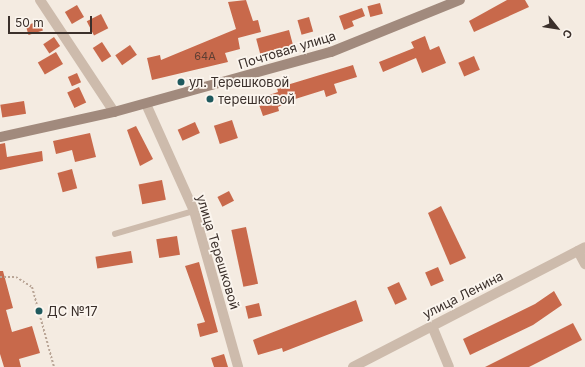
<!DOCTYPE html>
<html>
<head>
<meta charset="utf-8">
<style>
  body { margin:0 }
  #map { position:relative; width:585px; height:367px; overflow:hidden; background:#f4ebe1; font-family:Inter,sans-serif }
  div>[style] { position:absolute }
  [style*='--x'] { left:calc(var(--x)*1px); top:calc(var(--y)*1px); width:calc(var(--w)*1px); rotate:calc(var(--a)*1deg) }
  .building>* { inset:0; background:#c8694b; transform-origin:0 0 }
  .path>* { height:2px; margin-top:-1px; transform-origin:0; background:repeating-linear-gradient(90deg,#b9a596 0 2px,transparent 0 4px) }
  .service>* { height:5.5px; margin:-2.75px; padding:0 2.75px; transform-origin:2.75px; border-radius:2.75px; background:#cdbbac }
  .minor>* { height:10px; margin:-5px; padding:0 5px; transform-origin:5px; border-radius:5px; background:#cdbbac }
  .secondary>* { height:10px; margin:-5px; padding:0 5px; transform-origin:5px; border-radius:5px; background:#a18a7d }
  .dots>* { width:11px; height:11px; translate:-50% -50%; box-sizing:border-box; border:2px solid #fbf5ee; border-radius:50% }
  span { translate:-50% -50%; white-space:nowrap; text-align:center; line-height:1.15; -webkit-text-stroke:3.5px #fbf5ee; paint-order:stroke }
  .number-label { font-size:11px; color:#5e3e33 }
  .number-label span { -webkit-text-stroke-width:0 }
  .street-label { font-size:13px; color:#3b302b }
  .poi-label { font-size:13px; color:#3b302b }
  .left { translate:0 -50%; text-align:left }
  .north { position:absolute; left:537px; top:8px; width:40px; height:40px; -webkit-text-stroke:3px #fbf5ee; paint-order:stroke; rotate:120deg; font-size:11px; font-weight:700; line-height:16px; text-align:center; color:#3b302b }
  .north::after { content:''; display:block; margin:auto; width:14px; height:18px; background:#3b302b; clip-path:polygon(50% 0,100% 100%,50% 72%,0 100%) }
  .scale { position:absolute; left:8px; top:16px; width:84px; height:18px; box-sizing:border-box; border:2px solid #3b302b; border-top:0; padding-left:5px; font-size:12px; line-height:14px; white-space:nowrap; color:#3b302b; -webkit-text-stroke:3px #fbf5ee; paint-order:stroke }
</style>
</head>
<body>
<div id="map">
  <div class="building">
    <i style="clip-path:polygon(246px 0,253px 21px,258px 20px,261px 32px,238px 38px,240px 49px,225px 53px,228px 62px,152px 80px,147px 58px,160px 55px,161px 60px,236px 29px,228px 2px)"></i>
    <i style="clip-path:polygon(507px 0,525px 0,529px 7px,474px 32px,469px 21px)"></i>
    <i style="left:380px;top:3px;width:11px;height:13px;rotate:75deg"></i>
    <i style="left:77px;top:5px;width:14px;height:14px;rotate:60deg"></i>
    <i style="clip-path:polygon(362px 8px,365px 16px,352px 21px,354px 26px,344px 30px,339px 16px)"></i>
    <i style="left:101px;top:14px;width:16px;height:16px;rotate:63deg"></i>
    <i style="left:309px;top:17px;width:15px;height:12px;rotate:74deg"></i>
    <i style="left:40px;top:21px;width:10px;height:15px;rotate:73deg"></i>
    <i style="left:289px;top:30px;width:16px;height:34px;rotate:75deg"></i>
    <i style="clip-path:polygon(425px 36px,430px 50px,439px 46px,446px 63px,422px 73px,416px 58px,383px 72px,379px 62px,414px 48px,411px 42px)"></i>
    <i style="left:54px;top:37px;width:11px;height:13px;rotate:56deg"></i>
    <i style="left:102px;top:42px;width:17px;height:11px;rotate:57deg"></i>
    <i style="left:130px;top:45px;width:12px;height:18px;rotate:55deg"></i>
    <i style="left:56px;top:52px;width:14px;height:21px;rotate:60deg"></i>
    <i style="left:474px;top:56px;width:15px;height:17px;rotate:67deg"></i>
    <i style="clip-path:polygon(353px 65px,357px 77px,334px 84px,337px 93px,326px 97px,324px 90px,292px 100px,278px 107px,279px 111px,263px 116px,257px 99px,278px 92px,277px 88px)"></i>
    <i style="left:77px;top:73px;width:10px;height:10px;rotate:66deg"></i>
    <i style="left:79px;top:87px;width:17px;height:13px;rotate:65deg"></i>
    <i style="left:24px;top:101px;width:13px;height:24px;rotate:81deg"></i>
    <i style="left:232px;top:120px;width:19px;height:19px;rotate:72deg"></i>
    <i style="left:195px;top:122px;width:12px;height:19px;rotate:66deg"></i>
    <i style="clip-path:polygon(136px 126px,153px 159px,140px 166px,127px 130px)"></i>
    <i style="clip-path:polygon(90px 133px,96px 157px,75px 162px,72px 150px,56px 154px,53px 141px)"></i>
    <i style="clip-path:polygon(5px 143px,7px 157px,42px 151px,43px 161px,0 170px,0 144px)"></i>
    <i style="left:72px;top:169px;width:20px;height:15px;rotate:75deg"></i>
    <i style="left:162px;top:180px;width:20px;height:24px;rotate:79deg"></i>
    <i style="left:229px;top:191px;width:11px;height:13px;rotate:63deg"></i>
    <i style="clip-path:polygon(441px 206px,466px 258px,450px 265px,428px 213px)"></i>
    <i style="left:246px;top:227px;width:58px;height:15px;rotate:78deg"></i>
    <i style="left:177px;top:236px;width:19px;height:21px;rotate:81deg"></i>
    <i style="left:131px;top:251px;width:12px;height:36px;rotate:81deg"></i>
    <i style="clip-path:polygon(199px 262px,218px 332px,200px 337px,197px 324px,205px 322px,185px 266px)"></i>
    <i style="left:438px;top:267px;width:15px;height:14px;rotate:67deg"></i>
    <i style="clip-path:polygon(0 271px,3px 271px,13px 308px,6px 310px,12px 332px,32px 326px,40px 353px,19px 359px,21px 367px,4px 367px,0 354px)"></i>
    <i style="left:399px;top:282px;width:19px;height:13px;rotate:65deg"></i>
    <i style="clip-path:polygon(554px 291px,562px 305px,533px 325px,470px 355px,463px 339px,535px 304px)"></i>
    <i style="clip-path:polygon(356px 300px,363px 321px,283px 352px,282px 348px,258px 355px,253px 340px)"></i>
    <i style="left:259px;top:303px;width:13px;height:14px;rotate:77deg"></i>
    <i style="clip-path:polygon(573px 323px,582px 340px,529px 367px,485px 367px)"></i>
    <i style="clip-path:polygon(224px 354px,228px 367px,214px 367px,211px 358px)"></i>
  </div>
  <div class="path">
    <i style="--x:0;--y:277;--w:16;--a:0"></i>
    <i style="--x:16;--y:277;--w:19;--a:32"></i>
    <i style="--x:32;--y:287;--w:83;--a:74.6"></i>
  </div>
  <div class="service">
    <i style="--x:115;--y:234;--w:82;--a:-16.2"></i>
  </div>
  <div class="minor">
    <i style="--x:40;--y:0;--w:134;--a:56.5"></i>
    <i style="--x:146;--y:104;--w:117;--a:65.8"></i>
    <i style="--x:194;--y:211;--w:162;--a:74.2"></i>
    <i style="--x:578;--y:251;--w:15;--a:62"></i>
    <i style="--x:432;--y:326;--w:44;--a:67.5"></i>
    <i style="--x:353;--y:367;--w:261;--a:-27.3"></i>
  </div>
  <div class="secondary">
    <i style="--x:0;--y:137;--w:117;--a:-12.4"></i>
    <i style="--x:114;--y:112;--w:225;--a:-15.5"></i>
    <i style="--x:331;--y:52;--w:139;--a:-22"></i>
  </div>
  <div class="dots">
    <i style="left:181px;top:82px;background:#1f5a5e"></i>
    <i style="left:210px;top:99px;background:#1f5a5e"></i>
    <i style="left:39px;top:311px;background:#1f5a5e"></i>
  </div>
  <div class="number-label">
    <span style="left:205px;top:56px">64А</span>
  </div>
  <div class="street-label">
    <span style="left:287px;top:50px;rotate:-17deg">Почтовая улица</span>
    <span style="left:218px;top:252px;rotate:73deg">улица Терешковой</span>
    <span style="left:463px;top:295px;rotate:-27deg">улица Ленина</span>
  </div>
  <div class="poi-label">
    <span class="left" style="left:189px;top:82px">ул. Терешковой</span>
    <span class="left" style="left:218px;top:99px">терешковой</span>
    <span class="left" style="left:47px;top:311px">ДС №17</span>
  </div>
  <div class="north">С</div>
  <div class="scale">50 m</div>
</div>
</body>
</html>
